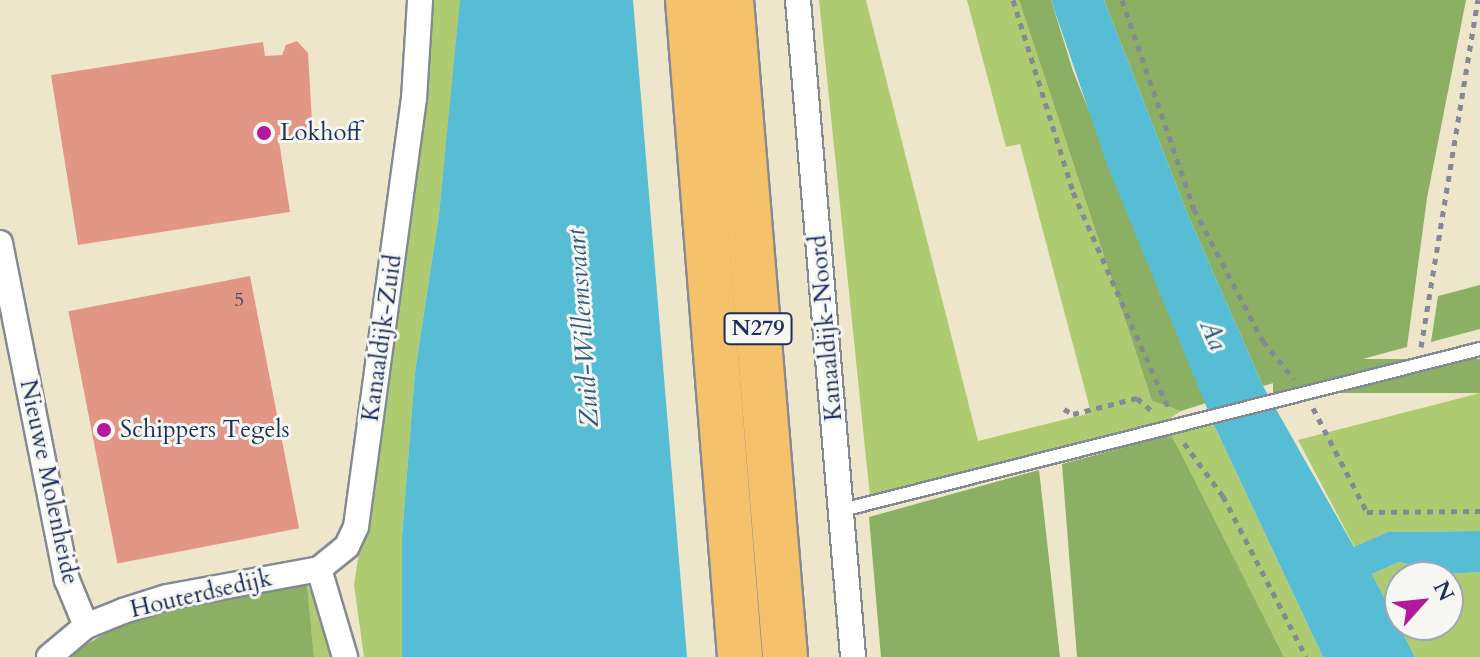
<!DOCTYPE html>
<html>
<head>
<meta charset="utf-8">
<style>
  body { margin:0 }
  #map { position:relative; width:1480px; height:657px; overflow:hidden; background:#eee6cb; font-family:Cardo,serif }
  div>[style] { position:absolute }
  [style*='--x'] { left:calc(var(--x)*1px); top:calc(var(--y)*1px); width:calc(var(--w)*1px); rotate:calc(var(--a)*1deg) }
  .green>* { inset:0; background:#afcb71 }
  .forest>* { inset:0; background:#8baf63; transform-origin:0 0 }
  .water>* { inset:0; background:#56bdd4 }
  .building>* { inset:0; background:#e29685; transform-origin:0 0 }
  .path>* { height:5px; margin-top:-2.5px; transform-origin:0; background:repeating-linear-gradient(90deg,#848a94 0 6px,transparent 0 12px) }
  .roads { filter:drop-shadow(2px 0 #848a94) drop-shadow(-2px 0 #848a94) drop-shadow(0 2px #848a94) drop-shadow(0 -2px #848a94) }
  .lane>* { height:12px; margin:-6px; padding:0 6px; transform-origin:6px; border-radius:6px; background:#fff }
  .street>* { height:24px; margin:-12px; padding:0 12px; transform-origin:12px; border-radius:12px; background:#fff }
  .highway>* { height:44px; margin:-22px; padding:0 22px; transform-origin:22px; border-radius:22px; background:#f5c16b }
  .dots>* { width:22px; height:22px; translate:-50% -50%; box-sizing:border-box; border:4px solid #f6f6f2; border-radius:50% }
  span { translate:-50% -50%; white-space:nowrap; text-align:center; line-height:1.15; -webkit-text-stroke:6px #f6f6f2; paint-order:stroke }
  .number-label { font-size:20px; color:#4d4968 }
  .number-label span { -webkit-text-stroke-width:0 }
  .shield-label span { padding:2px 6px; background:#f6f6f2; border:2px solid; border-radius:6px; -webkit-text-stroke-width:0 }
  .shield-label { font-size:22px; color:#1b2f5e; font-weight:700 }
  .poi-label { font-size:24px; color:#1b2f5e }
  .left { translate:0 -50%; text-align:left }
  .street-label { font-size:24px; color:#1b2f5e }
  .water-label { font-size:26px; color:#2d5a81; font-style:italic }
  .north { position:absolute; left:1384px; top:561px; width:80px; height:80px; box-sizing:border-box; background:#f6f6f2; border:2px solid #9ea6b7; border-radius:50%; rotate:63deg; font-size:22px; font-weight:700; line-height:32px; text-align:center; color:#1b2f5e }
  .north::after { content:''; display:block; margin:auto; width:28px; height:36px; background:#b5179e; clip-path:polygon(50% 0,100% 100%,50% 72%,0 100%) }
</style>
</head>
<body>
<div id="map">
  <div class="green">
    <i style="clip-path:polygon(428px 0,460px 0,459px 22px,439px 214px,415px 372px,402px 536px,402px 657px,364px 657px,354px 585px,387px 367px)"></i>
    <i style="clip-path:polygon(819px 0,866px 0,978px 441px,1091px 413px,1020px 144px,1006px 147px,967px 0,1019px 0,1152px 401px,1181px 411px,1162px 424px,870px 497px)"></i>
    <i style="clip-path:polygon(1480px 393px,1480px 531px,1388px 532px,1355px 548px,1298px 440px)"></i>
    <i style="clip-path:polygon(1214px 425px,1323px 657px,1284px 657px,1170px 435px)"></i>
    <i style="clip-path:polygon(evenodd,1399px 562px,1448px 574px,1480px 572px,1480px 657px,1415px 657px,1372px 574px,1399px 562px,1400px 577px,1448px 577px,1448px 625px,1400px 625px,1400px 577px)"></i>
    <i style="clip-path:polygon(307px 584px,326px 621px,334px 657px,314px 657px)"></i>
  </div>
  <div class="forest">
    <i style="clip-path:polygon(1019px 0,1051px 0,1073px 71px,1206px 403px,1181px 411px,1152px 401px)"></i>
    <i style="clip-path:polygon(1104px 0,1466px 0,1427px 198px,1407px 347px,1263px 386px,1188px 215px)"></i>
    <i style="clip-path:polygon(1480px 285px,1480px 329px,1431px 342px,1438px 296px)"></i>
    <i style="left:1480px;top:359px;width:34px;height:207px;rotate:90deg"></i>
    <i style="clip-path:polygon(1170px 435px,1176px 444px,1284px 657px,1077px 657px,1062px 464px)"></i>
    <i style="clip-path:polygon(1039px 470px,1060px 657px,881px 657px,869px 517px)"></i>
    <i style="clip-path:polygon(297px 580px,307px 584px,314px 657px,64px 657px,124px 623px,160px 610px)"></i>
  </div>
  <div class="water">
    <i style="clip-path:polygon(460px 0,633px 0,687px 657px,402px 657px,402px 536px,415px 372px,439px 214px)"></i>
    <i style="clip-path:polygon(1051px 0,1104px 0,1188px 215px,1263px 386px,1354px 547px,1388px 532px,1480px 531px,1480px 572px,1448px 574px,1399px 562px,1372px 574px,1415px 657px,1323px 657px,1214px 425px,1109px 170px)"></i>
  </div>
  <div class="building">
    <i style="clip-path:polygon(297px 41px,308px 53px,313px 139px,287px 141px,287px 135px,278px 135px,290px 212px,78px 245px,51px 75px,263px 42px,265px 56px,282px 55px,286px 45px)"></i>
    <i style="left:250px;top:276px;width:257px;height:185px;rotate:79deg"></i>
  </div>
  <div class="path">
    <i style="--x:1013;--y:0;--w:201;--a:72.6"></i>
    <i style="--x:1073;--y:192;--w:240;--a:66.2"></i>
    <i style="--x:1122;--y:0;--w:221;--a:71"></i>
    <i style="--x:1194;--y:209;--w:149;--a:62.4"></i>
    <i style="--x:1263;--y:341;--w:49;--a:50.8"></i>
    <i style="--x:1421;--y:347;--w:352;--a:-80.7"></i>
    <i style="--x:1313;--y:408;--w:117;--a:62.6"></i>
    <i style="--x:1367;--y:512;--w:113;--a:-0.5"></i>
    <i style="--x:1064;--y:409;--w:10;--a:29"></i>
    <i style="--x:1073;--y:414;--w:66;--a:-14"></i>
    <i style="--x:1137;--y:398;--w:23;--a:41"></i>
    <i style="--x:1184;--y:443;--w:66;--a:53.7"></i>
    <i style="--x:1223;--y:496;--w:181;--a:62.7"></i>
  </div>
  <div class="roads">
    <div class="lane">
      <i style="--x:842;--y:510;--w:658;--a:-14.16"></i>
    </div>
    <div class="street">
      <i style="--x:798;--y:0;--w:659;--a:85.21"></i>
      <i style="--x:0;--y:243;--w:344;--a:78.8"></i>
      <i style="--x:67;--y:580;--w:50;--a:67.6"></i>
      <i style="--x:319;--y:569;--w:92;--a:73.5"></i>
      <i style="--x:49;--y:657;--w:48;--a:-40"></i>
      <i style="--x:86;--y:626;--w:40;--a:-22"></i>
      <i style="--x:123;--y:611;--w:46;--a:-17.7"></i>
      <i style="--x:167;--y:597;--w:155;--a:-10.4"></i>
      <i style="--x:319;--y:569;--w:36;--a:-39"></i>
      <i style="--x:347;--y:546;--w:21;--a:-65"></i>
      <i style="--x:356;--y:527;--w:432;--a:-82.3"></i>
      <i style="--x:414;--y:99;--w:99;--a:-86.5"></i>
    </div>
    <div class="highway">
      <i style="--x:688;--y:0;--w:659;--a:85.47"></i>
      <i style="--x:731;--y:0;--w:659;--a:85.3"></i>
    </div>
  </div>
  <div class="dots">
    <i style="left:264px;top:133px;background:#b5179e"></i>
    <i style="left:104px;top:430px;background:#b5179e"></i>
  </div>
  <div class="number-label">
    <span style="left:239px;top:299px">5</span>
  </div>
  <div class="shield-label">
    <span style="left:758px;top:329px">N279</span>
  </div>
  <div class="poi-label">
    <span class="left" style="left:280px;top:133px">Lokhoff</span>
    <span class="left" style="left:120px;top:430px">Schippers Tegels</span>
  </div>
  <div class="street-label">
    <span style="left:826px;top:328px;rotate:-95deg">Kanaaldijk-Noord</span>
    <span style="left:382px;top:338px;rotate:-82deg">Kanaaldijk-Zuid</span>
    <span style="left:49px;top:482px;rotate:78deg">Nieuwe Molenheide</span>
    <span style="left:201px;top:594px;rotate:-13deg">Houterdsedijk</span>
  </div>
  <div class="water-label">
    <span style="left:583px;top:328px;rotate:-94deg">Zuid-Willemsvaart</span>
    <span style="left:1213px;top:335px;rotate:67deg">Aa</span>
  </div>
  <div class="north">N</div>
</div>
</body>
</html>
